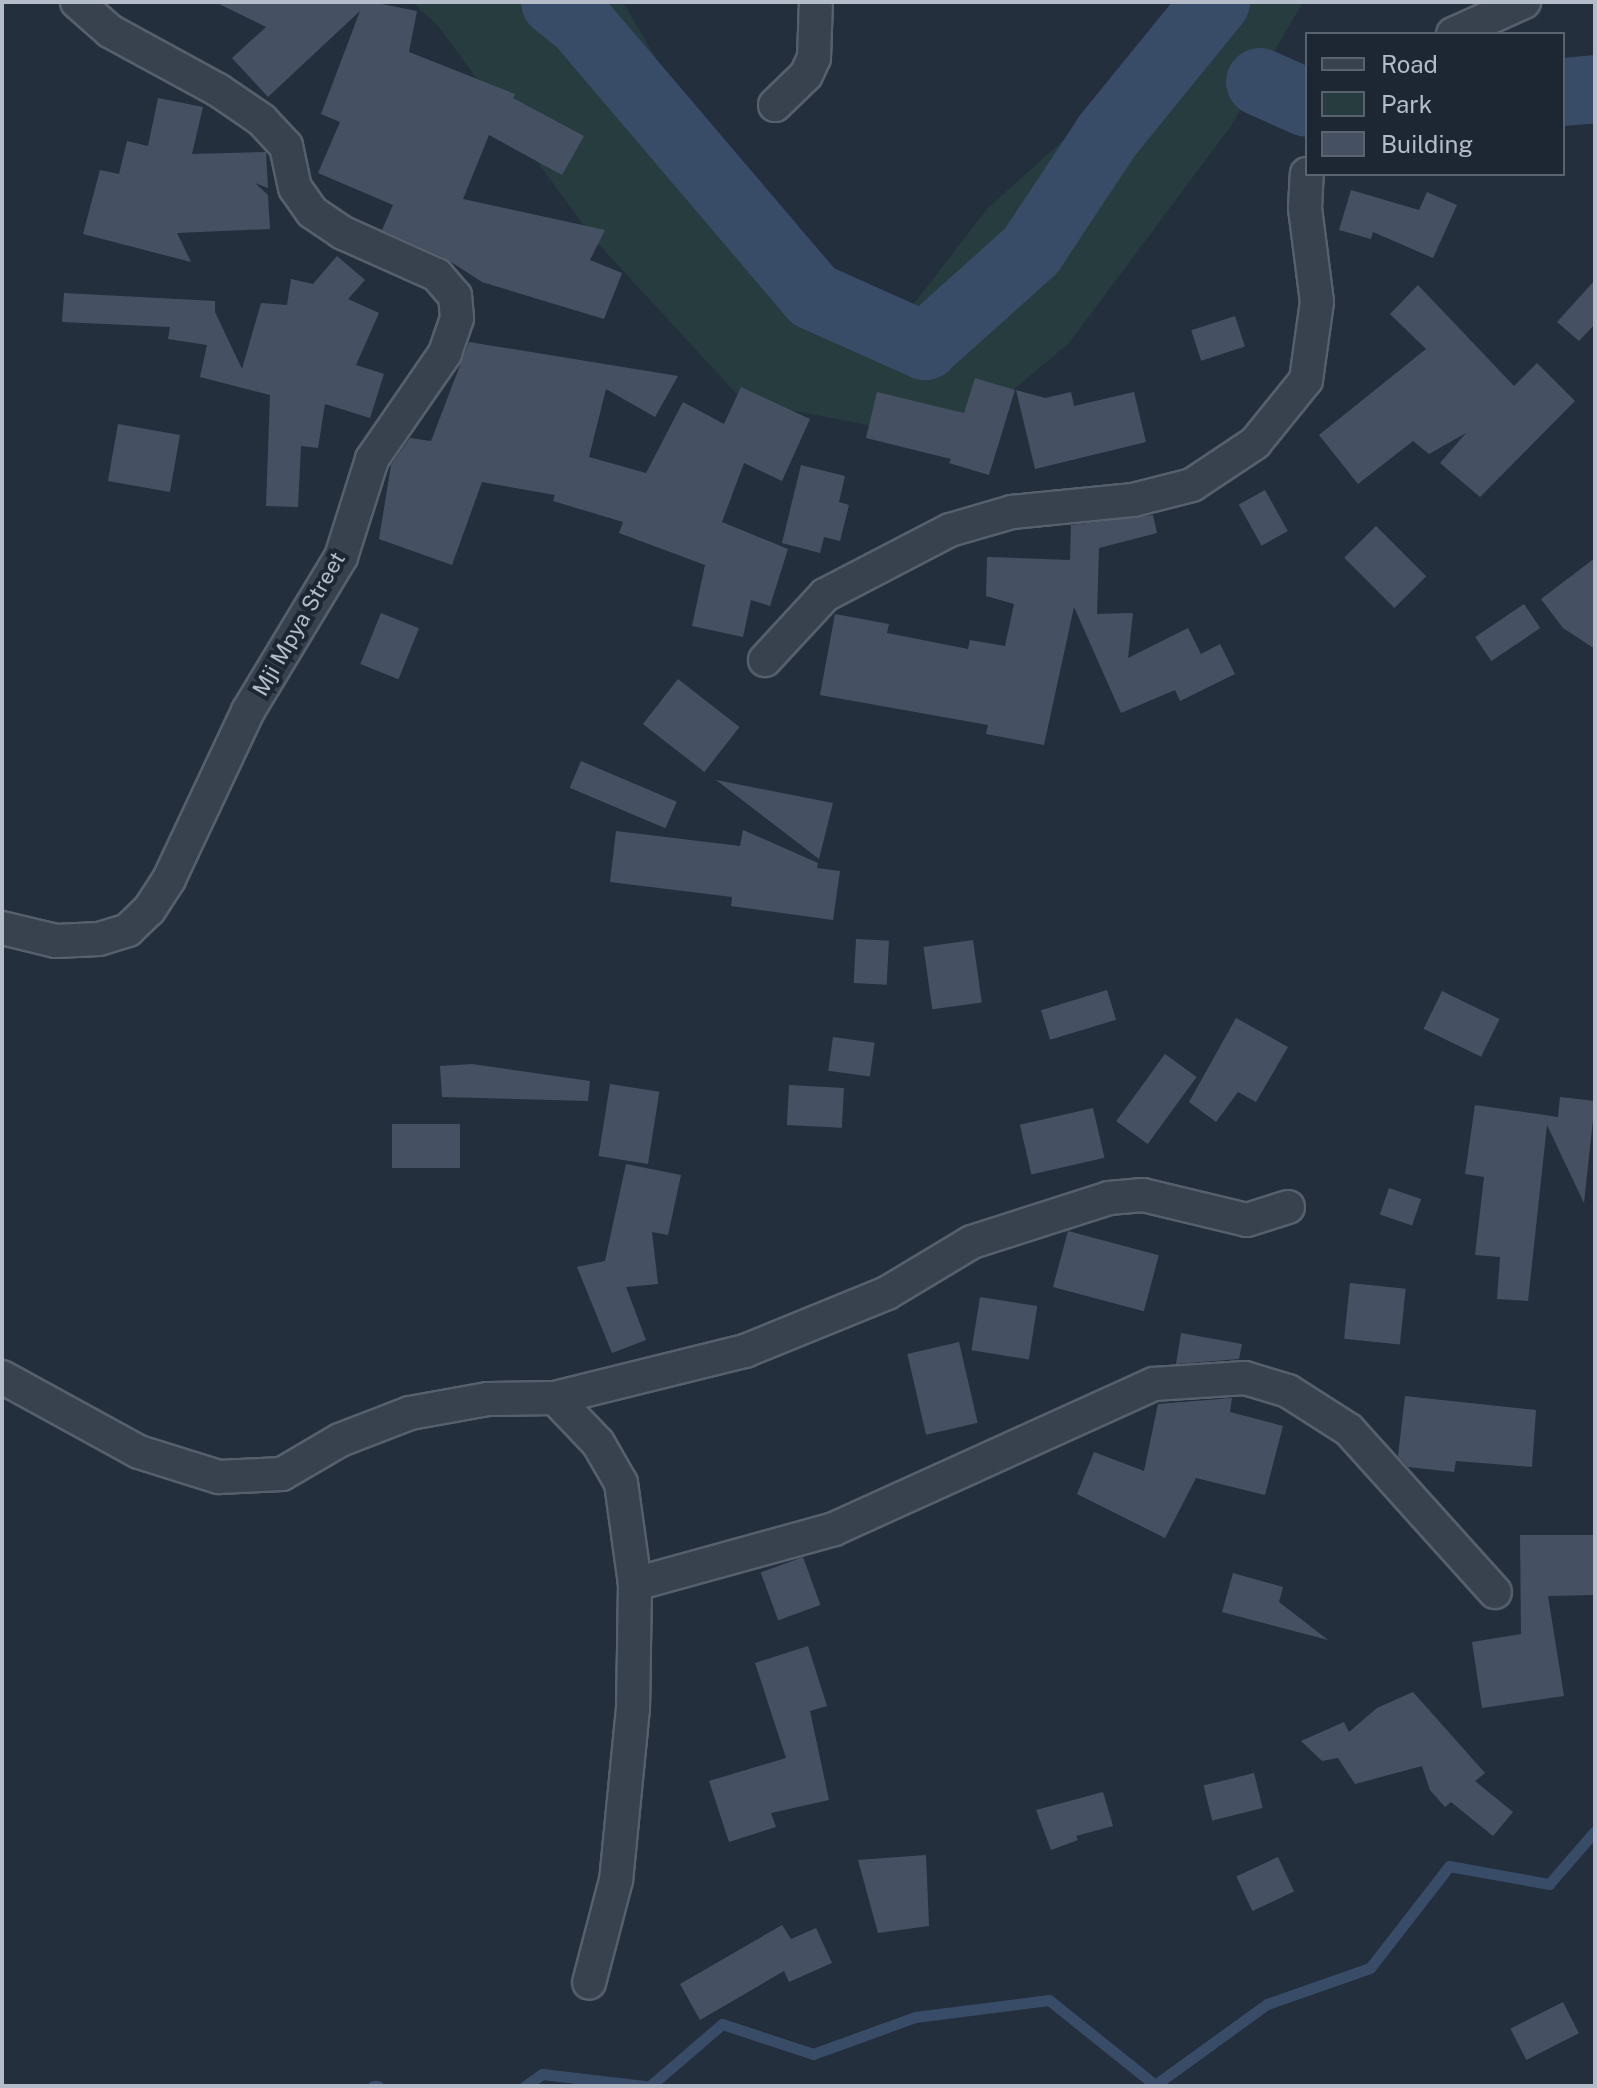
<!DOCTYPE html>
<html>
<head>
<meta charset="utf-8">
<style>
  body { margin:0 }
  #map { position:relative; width:1597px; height:2088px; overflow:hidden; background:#242f3e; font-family:"Public Sans",sans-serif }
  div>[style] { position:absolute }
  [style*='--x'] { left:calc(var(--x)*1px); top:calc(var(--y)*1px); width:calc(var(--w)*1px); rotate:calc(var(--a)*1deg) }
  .green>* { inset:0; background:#263c3f }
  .stream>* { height:11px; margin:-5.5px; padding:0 5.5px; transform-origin:5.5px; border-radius:5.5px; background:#394c67 }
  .river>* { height:68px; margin:-34px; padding:0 34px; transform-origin:34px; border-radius:34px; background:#394c67 }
  .building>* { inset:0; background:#455162; transform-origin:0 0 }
  .roads { filter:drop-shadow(2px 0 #565f6c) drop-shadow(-2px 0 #565f6c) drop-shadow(0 2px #565f6c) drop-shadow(0 -2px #565f6c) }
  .minor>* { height:32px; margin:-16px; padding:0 16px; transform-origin:16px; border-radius:16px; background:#38414e }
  span { translate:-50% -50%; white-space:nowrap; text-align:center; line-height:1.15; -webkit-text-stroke:8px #1d2633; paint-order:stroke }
  .street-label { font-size:22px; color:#b4bcc9 }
  .frame { position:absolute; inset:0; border:4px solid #b4bcc9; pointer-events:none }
  .legend { position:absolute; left:1305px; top:32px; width:260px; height:144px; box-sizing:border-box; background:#1d2633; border:2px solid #59626f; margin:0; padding:10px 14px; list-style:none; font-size:24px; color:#b4bcc9 }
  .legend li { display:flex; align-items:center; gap:16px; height:40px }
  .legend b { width:40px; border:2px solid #59626f }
</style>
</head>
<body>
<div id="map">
  <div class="green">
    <i style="clip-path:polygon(412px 2px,623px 2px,727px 180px,787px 265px,883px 344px,987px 209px,1108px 100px,1172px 2px,1303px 2px,1231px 126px,1069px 343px,952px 441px,743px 401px,593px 238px,439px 27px)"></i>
  </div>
  <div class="stream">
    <i style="--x:373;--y:2086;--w:5;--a:0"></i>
    <i style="--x:525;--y:2086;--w:21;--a:-35"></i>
    <i style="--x:542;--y:2074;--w:103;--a:6.7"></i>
    <i style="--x:650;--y:2086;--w:95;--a:-40.7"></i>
    <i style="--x:722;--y:2024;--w:96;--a:18.2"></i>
    <i style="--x:813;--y:2054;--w:109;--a:-19.9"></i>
    <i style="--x:915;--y:2017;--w:135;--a:-7.2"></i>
    <i style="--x:1049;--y:2000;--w:136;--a:38.7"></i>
    <i style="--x:1155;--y:2085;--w:138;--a:-35.9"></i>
    <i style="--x:1267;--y:2004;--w:109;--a:-19.3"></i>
    <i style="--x:1370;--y:1968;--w:129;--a:-52.2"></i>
    <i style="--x:1449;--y:1866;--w:102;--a:10.2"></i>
    <i style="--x:1549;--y:1884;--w:70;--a:-49"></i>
  </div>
  <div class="river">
    <i style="--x:555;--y:2;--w:32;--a:39"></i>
    <i style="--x:580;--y:22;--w:360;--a:49.6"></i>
    <i style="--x:813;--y:296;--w:123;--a:24.1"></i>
    <i style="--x:925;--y:346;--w:142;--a:-41.9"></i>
    <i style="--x:1031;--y:251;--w:138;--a:-56.5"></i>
    <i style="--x:1107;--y:136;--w:173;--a:-50.9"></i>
    <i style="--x:1260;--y:82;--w:51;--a:24.1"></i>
    <i style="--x:1563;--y:92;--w:32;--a:-5"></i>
  </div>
  <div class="building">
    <i style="clip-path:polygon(215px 2px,372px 2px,417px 11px,409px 52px,515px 94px,513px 98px,584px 136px,562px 175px,489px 135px,463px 199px,605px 230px,590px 260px,622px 273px,604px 319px,482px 282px,445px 258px,382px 230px,393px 205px,318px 173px,340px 122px,321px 114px,360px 11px,268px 97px,232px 58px,266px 27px)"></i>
    <i style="clip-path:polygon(158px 98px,203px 107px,192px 154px,266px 152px,268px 188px,255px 183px,268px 195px,270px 229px,177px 233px,191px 262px,83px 234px,100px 170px,119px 174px,127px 141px,148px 146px)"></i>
    <i style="clip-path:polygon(1351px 190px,1419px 210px,1427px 192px,1457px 205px,1433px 258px,1373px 232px,1371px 239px,1339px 230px)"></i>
    <i style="clip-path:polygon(337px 256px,365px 280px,348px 299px,379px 313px,356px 365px,384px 374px,370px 418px,325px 404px,318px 448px,301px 446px,298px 507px,266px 506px,270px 395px,200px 377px,207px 345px,168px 339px,170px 327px,62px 322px,64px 293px,215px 301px,215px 312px,242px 369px,261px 303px,287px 305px,291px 279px,313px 284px)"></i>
    <i style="clip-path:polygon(1595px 280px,1595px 324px,1579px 341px,1557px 322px)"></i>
    <i style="clip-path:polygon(1418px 285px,1514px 386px,1537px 363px,1575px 401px,1480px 497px,1440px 463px,1466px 433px,1429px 454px,1413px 441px,1358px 484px,1319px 435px,1426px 349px,1390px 314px)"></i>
    <i style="left:1235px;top:316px;width:32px;height:46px;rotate:72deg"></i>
    <i style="clip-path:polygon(469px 342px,678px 376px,655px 417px,606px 389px,589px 457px,646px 473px,683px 402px,724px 424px,741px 387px,810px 419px,782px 481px,744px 463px,722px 522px,788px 549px,770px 606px,751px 600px,743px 637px,692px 626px,705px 565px,619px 533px,623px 522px,553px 501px,555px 495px,482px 482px,452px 565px,379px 539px,391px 465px,410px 438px,431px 441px)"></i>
    <i style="clip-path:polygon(975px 378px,1015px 390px,989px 475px,949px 463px,951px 459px,866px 438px,877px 392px,964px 413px)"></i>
    <i style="clip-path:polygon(1016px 390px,1045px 398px,1071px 392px,1074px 406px,1134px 392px,1146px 442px,1035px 469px)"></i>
    <i style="left:118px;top:424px;width:63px;height:58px;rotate:10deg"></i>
    <i style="clip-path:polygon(801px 465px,845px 476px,839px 502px,849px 505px,840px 541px,824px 537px,820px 553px,782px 543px)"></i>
    <i style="left:1265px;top:490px;width:47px;height:30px;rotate:61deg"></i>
    <i style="clip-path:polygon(1153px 515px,1157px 533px,1099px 548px,1097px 614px,1133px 613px,1128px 658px,1188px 628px,1201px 654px,1220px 644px,1235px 674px,1180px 701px,1175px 690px,1121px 713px,1074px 607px,1044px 745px,986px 734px,988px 725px,820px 695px,835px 614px,889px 624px,887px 633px,968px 649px,970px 640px,1005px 646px,1014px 604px,986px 596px,987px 557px,1070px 560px,1071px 525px)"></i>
    <i style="left:1376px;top:526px;width:71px;height:45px;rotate:45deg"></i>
    <i style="clip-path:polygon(1595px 558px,1595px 649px,1563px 628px,1541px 599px)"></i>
    <i style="left:1524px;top:604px;width:29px;height:59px;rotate:56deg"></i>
    <i style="left:381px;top:613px;width:41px;height:55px;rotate:22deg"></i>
    <i style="left:678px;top:679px;width:78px;height:57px;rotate:38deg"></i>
    <i style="left:581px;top:761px;width:104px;height:29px;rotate:23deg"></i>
    <i style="clip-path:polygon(716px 780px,833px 803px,819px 859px)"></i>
    <i style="clip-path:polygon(743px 830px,818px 863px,817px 868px,840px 871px,833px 920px,731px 906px,732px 897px,610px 882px,616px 831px,740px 846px)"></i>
    <i style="left:856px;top:939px;width:33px;height:44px;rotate:3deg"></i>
    <i style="left:973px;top:940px;width:63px;height:50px;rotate:82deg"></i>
    <i style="left:1107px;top:990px;width:31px;height:69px;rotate:73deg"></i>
    <i style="left:1442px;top:991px;width:64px;height:42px;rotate:26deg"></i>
    <i style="clip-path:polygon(1236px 1018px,1288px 1047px,1256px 1102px,1238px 1092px,1216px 1122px,1189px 1102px)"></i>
    <i style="left:833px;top:1037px;width:42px;height:34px;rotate:8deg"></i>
    <i style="left:1165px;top:1054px;width:39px;height:83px;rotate:36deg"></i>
    <i style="clip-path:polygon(472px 1064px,590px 1081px,588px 1101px,442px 1097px,440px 1066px)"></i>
    <i style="left:610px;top:1084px;width:50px;height:73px;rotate:9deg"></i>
    <i style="left:789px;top:1085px;width:55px;height:40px;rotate:3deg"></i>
    <i style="clip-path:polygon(1560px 1097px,1595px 1101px,1584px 1203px,1547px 1125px,1528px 1301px,1497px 1299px,1500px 1257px,1475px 1255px,1484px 1177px,1465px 1174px,1475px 1105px,1558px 1117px)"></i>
    <i style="left:1093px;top:1108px;width:51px;height:75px;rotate:77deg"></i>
    <i style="left:392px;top:1124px;width:68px;height:44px"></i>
    <i style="clip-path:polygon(626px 1164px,681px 1175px,668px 1235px,652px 1232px,658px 1284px,626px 1287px,646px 1340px,612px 1353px,577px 1267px,605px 1261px)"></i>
    <i style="left:1389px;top:1188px;width:34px;height:28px;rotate:19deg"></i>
    <i style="left:1068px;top:1231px;width:94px;height:58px;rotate:15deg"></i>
    <i style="left:1350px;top:1283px;width:56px;height:56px;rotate:6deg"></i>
    <i style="left:980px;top:1297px;width:58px;height:54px;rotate:9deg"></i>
    <i style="clip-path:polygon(1181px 1333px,1242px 1344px,1239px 1359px,1176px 1364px)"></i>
    <i style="left:959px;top:1342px;width:83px;height:53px;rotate:77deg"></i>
    <i style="clip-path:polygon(1405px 1396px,1536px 1410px,1532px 1467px,1456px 1461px,1454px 1472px,1408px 1467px,1398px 1456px)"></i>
    <i style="clip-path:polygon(1232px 1398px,1230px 1412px,1283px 1426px,1265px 1495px,1196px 1478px,1165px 1538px,1077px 1494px,1094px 1452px,1144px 1471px,1158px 1404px)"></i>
    <i style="clip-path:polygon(1520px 1535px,1595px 1535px,1595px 1595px,1548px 1596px,1564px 1696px,1482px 1708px,1472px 1642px,1521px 1634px)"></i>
    <i style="left:803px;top:1557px;width:51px;height:45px;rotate:70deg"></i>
    <i style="clip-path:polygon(1233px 1573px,1283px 1587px,1279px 1602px,1328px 1640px,1222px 1612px)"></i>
    <i style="clip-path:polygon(808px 1646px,827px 1706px,810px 1711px,829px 1800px,771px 1813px,776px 1827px,729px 1842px,709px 1781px,786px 1758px,755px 1663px)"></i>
    <i style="clip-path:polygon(1413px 1692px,1485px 1773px,1475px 1781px,1513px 1812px,1493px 1836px,1451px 1802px,1445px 1807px,1430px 1790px,1422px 1766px,1355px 1784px,1338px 1758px,1322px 1761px,1301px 1741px,1344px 1722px,1349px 1732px,1377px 1708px)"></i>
    <i style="left:1254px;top:1773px;width:36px;height:52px;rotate:76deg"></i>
    <i style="clip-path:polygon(1103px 1792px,1113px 1826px,1076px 1836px,1078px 1840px,1051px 1850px,1036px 1810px)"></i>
    <i style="clip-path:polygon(926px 1855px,929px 1926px,878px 1933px,858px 1860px)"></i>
    <i style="left:1278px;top:1857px;width:38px;height:46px;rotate:65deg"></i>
    <i style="clip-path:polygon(782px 1925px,791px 1939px,816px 1928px,832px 1963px,789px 1982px,784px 1971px,700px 2020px,680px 1984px)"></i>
    <i style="left:1563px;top:2002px;width:35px;height:59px;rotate:63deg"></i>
  </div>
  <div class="roads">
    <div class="minor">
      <i style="--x:1453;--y:34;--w:78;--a:-24.3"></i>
      <i style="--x:775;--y:105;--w:43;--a:-44.1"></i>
      <i style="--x:806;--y:75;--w:19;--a:-65"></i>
      <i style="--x:814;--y:58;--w:56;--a:-88"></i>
      <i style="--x:765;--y:660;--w:88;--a:-47.3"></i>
      <i style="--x:825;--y:595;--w:141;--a:-27.5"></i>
      <i style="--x:950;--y:530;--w:65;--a:-16.2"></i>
      <i style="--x:1012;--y:512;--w:122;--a:-5.7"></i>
      <i style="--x:1133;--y:500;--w:61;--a:-14.3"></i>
      <i style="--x:1192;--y:485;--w:76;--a:-33.7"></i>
      <i style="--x:1255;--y:443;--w:81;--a:-51"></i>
      <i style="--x:1306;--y:380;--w:79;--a:-82"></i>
      <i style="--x:1317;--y:302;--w:95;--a:-97.3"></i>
      <i style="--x:1305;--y:208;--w:34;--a:-87"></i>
      <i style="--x:2;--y:928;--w:56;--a:13.5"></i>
      <i style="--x:56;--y:941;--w:43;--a:-2.7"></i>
      <i style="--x:99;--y:939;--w:30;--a:-17"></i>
      <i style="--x:128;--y:930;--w:29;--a:-44"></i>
      <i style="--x:149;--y:910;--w:37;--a:-57"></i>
      <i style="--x:169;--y:879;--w:186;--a:-64.8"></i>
      <i style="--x:248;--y:711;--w:180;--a:-58.9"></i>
      <i style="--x:341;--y:557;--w:103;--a:-72.4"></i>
      <i style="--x:372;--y:459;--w:129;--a:-55.4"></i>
      <i style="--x:445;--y:353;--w:37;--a:-71"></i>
      <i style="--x:457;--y:318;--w:22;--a:-95"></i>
      <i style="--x:455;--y:296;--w:28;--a:-131"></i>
      <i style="--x:437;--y:275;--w:103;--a:-155.9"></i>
      <i style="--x:343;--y:233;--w:37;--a:-146"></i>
      <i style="--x:312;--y:212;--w:29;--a:-125"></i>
      <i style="--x:295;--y:188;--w:43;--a:-102.1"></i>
      <i style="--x:286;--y:146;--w:35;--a:-133"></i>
      <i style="--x:262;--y:120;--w:53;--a:-145.7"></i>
      <i style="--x:218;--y:90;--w:123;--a:-151.4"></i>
      <i style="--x:110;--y:31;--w:44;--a:-138.7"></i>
      <i style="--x:2;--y:1377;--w:156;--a:28.7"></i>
      <i style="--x:139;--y:1452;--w:84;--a:17.4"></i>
      <i style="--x:219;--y:1477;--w:63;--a:-2.7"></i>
      <i style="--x:282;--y:1474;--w:67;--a:-30.4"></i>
      <i style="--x:340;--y:1440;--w:75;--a:-21.1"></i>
      <i style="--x:410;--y:1413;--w:79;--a:-10.2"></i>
      <i style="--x:488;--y:1399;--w:67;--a:-0.9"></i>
      <i style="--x:555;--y:1398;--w:62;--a:46.3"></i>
      <i style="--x:598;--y:1443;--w:46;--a:60.1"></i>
      <i style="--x:621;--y:1483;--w:102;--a:82.1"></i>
      <i style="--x:635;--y:1584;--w:124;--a:90.9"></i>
      <i style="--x:633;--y:1708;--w:173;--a:95.6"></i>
      <i style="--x:616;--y:1880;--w:106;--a:104.7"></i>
      <i style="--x:555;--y:1398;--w:196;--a:-13.9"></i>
      <i style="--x:745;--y:1351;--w:153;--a:-22.2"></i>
      <i style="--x:887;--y:1293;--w:99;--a:-31"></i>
      <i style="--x:972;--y:1242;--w:144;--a:-17.8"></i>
      <i style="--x:1109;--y:1198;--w:34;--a:-5"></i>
      <i style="--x:1143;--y:1195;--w:107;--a:13.5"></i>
      <i style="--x:1247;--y:1220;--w:43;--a:-17.6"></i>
      <i style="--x:635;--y:1584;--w:206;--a:-15.4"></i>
      <i style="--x:834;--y:1529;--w:351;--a:-24.4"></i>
      <i style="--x:1154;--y:1384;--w:91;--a:-3.8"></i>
      <i style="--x:1245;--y:1378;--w:45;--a:16.8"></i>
      <i style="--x:1288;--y:1391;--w:72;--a:32.6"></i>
      <i style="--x:1349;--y:1430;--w:218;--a:48"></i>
    </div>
  </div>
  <div class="street-label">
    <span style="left:299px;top:624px;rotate:-60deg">Mji Mpya Street</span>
  </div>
  <div class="frame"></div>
  <ul class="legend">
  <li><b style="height:10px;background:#38414e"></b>Road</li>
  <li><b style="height:22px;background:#263c3f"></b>Park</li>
  <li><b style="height:22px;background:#455162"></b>Building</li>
  </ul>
</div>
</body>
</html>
